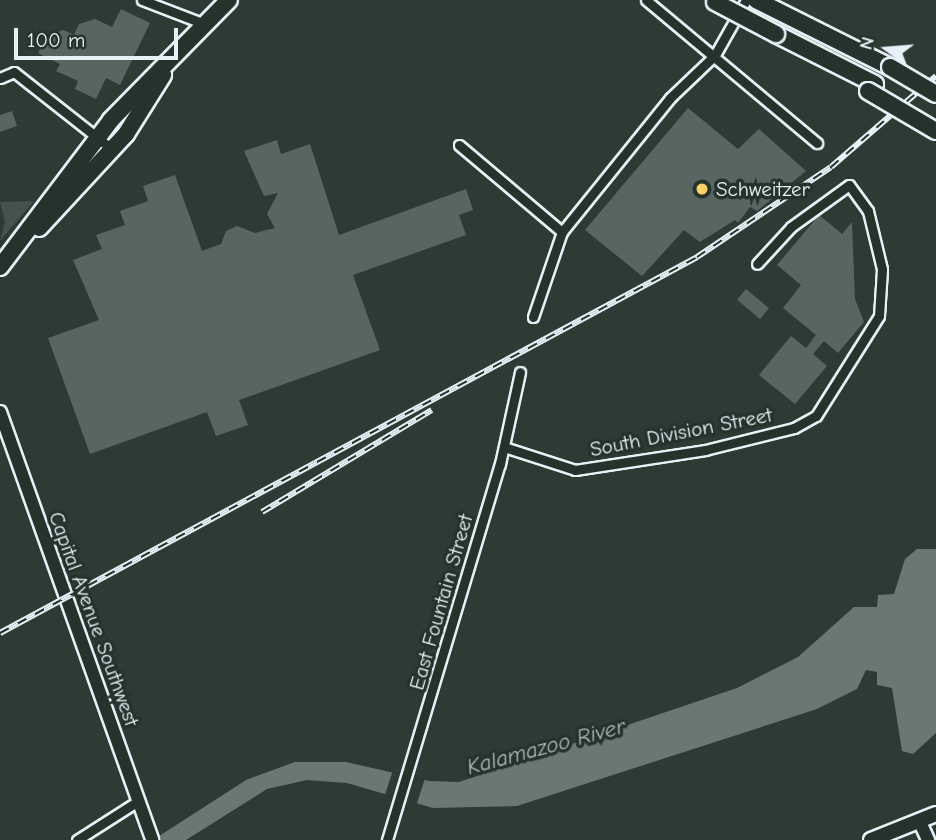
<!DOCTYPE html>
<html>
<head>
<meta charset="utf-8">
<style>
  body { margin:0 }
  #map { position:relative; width:936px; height:840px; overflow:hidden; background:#2e3b35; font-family:"Comic Neue",sans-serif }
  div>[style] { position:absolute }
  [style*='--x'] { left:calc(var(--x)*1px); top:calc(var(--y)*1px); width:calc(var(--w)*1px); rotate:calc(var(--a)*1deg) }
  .green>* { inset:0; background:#45524e }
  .water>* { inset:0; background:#6b7775 }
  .pier>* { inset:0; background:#2e3b35; transform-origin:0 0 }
  .building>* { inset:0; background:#596563; transform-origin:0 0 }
  .roads { filter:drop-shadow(2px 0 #e8f1f8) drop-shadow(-2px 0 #e8f1f8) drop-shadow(0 2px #e8f1f8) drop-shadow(0 -2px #e8f1f8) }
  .street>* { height:9px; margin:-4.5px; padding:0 4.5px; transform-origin:4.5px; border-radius:4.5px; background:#26332d }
  .secondary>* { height:12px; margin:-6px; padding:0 6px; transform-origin:6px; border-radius:6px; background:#26332d }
  .primary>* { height:14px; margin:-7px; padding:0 7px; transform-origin:7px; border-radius:7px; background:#26332d }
  .highway>* { height:16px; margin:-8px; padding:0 8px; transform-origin:8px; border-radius:8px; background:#26332d }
  .rail>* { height:6px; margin-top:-3px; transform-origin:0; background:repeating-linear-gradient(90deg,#26332d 0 10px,#e8f1f8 0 20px); box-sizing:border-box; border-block:2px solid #e8f1f8 }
  .bridges { filter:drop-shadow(2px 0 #e8f1f8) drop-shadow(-2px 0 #e8f1f8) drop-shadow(0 2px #e8f1f8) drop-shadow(0 -2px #e8f1f8) }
  .highway-bridge>* { height:16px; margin:-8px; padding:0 8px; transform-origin:8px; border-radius:8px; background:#26332d }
  .dots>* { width:19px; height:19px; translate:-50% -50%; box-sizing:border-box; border:4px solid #26332d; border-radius:50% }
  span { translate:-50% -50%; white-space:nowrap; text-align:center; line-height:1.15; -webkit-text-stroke:7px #26332d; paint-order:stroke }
  .poi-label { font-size:21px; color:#e8f1f8 }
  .left { translate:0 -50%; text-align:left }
  .street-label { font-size:21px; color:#e8f1f8 }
  .water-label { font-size:23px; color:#b0babd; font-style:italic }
  .north { position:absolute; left:852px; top:14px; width:70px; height:70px; -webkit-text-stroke:5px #26332d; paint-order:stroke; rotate:286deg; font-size:19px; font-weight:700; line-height:28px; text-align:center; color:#e8f1f8 }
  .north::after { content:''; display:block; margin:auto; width:24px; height:32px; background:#e8f1f8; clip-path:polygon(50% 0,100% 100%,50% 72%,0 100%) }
  .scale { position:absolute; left:14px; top:28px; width:164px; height:32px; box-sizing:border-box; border:4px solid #e8f1f8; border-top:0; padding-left:9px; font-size:21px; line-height:24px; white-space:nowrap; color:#e8f1f8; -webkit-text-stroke:5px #26332d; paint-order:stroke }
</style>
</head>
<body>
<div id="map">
  <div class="green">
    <i style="clip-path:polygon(34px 201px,0 241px,5px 222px,0 202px)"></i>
  </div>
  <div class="water">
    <i style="clip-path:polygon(917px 549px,936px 549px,936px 733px,913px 754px,902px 751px,892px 688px,877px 685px,877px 672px,866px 670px,857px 689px,817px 709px,517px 806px,433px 808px,347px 783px,307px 780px,267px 789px,186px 840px,153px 840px,246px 780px,295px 762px,346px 762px,429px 781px,459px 782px,737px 688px,798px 657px,854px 607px,877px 607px,878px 595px,894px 594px,905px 559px)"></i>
  </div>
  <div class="pier">
    <i style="left:394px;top:767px;width:33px;height:32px;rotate:18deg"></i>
  </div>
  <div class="building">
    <i style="clip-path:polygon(121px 9px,150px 23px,120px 85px,106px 78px,96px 99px,75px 89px,78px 81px,56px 71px,60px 64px,38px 53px,47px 36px,63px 30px,74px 35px,79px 24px,95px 19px,112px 27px)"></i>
    <i style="clip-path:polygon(688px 108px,738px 149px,759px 129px,806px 171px,757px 211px,750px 207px,738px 223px,735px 220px,700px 242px,684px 230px,642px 276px,585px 230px)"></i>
    <i style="clip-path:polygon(12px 111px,17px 126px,0 132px,0 115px)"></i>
    <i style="clip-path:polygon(277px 140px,281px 154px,310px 144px,339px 235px,466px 189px,473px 210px,459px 215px,466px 235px,353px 275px,380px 350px,239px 400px,248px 425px,216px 436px,207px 412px,90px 454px,48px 338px,99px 320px,73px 260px,102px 249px,96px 235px,125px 225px,120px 211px,148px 201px,143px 186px,175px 175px,202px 251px,221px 244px,226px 231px,237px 226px,255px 233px,275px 228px,267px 214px,278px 193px,264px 196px,244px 151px)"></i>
    <i style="clip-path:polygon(819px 215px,842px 234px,852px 222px,855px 299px,864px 322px,838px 353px,824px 341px,813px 354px,827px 366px,795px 404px,759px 375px,791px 336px,806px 348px,816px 335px,783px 308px,801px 285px,777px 265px)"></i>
    <i style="left:746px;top:289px;width:30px;height:14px;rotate:40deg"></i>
  </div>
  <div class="roads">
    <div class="street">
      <i style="--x:142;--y:0;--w:64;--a:21"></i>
      <i style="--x:646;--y:0;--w:223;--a:39.9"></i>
      <i style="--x:0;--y:78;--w:15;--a:-23"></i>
      <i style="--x:14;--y:72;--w:126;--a:38.2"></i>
      <i style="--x:459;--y:145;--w:135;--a:40.2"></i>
      <i style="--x:533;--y:317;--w:90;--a:-71.2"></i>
      <i style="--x:562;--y:232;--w:172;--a:-51.1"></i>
      <i style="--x:670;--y:98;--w:62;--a:-43.7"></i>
      <i style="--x:715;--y:55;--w:63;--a:-60.6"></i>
      <i style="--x:504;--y:447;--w:75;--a:17.9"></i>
      <i style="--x:575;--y:470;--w:132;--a:-8.7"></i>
      <i style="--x:705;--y:450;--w:92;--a:-13.9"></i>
      <i style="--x:794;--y:428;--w:25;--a:-29"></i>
      <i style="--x:816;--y:416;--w:118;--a:-57.8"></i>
      <i style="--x:879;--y:316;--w:47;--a:-86.3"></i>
      <i style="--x:882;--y:269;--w:60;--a:-103.6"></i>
      <i style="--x:868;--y:211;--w:32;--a:-126"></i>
      <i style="--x:849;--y:185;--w:72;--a:144.1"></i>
      <i style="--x:791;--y:227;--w:50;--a:132.6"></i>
      <i style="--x:77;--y:840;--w:72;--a:-32.6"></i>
      <i style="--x:387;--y:840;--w:393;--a:-73.3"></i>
      <i style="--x:500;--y:464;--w:94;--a:-77.7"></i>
    </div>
    <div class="secondary">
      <i style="--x:0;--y:412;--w:454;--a:70.4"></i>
      <i style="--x:920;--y:822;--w:20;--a:66"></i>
    </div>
    <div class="primary">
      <i style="--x:871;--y:840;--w:70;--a:-21.8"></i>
    </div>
    <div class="highway">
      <i style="--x:756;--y:0;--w:150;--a:26.6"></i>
      <i style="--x:776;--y:34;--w:111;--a:26.8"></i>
      <i style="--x:39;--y:228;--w:128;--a:-47.2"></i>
      <i style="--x:126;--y:134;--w:70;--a:-57.9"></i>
      <i style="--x:0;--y:267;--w:184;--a:-52.9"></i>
      <i style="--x:111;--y:120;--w:168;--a:-45.5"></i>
    </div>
  </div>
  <div class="rail">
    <i style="--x:262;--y:512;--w:198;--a:-31"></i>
    <i style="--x:0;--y:633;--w:792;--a:-28.34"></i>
    <i style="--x:697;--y:257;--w:161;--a:-33.9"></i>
    <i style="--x:831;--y:167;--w:139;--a:-40.9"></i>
  </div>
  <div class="bridges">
    <div class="highway-bridge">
      <i style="--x:715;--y:2;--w:69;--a:27.7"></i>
      <i style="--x:890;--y:67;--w:53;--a:30.4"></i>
      <i style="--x:868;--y:91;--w:79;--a:30.5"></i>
    </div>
  </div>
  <div class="dots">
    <i style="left:702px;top:189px;background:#ffd166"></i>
  </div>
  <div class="poi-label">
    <span class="left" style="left:716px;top:189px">Schweitzer</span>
  </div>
  <div class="street-label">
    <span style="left:681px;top:432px;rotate:-11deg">South Division Street</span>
    <span style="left:441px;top:602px;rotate:-74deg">East Fountain Street</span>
    <span style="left:94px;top:619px;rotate:70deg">Capital Avenue Southwest</span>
  </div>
  <div class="water-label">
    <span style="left:546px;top:747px;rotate:-15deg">Kalamazoo River</span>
  </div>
  <div class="north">N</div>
  <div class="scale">100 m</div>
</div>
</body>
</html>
